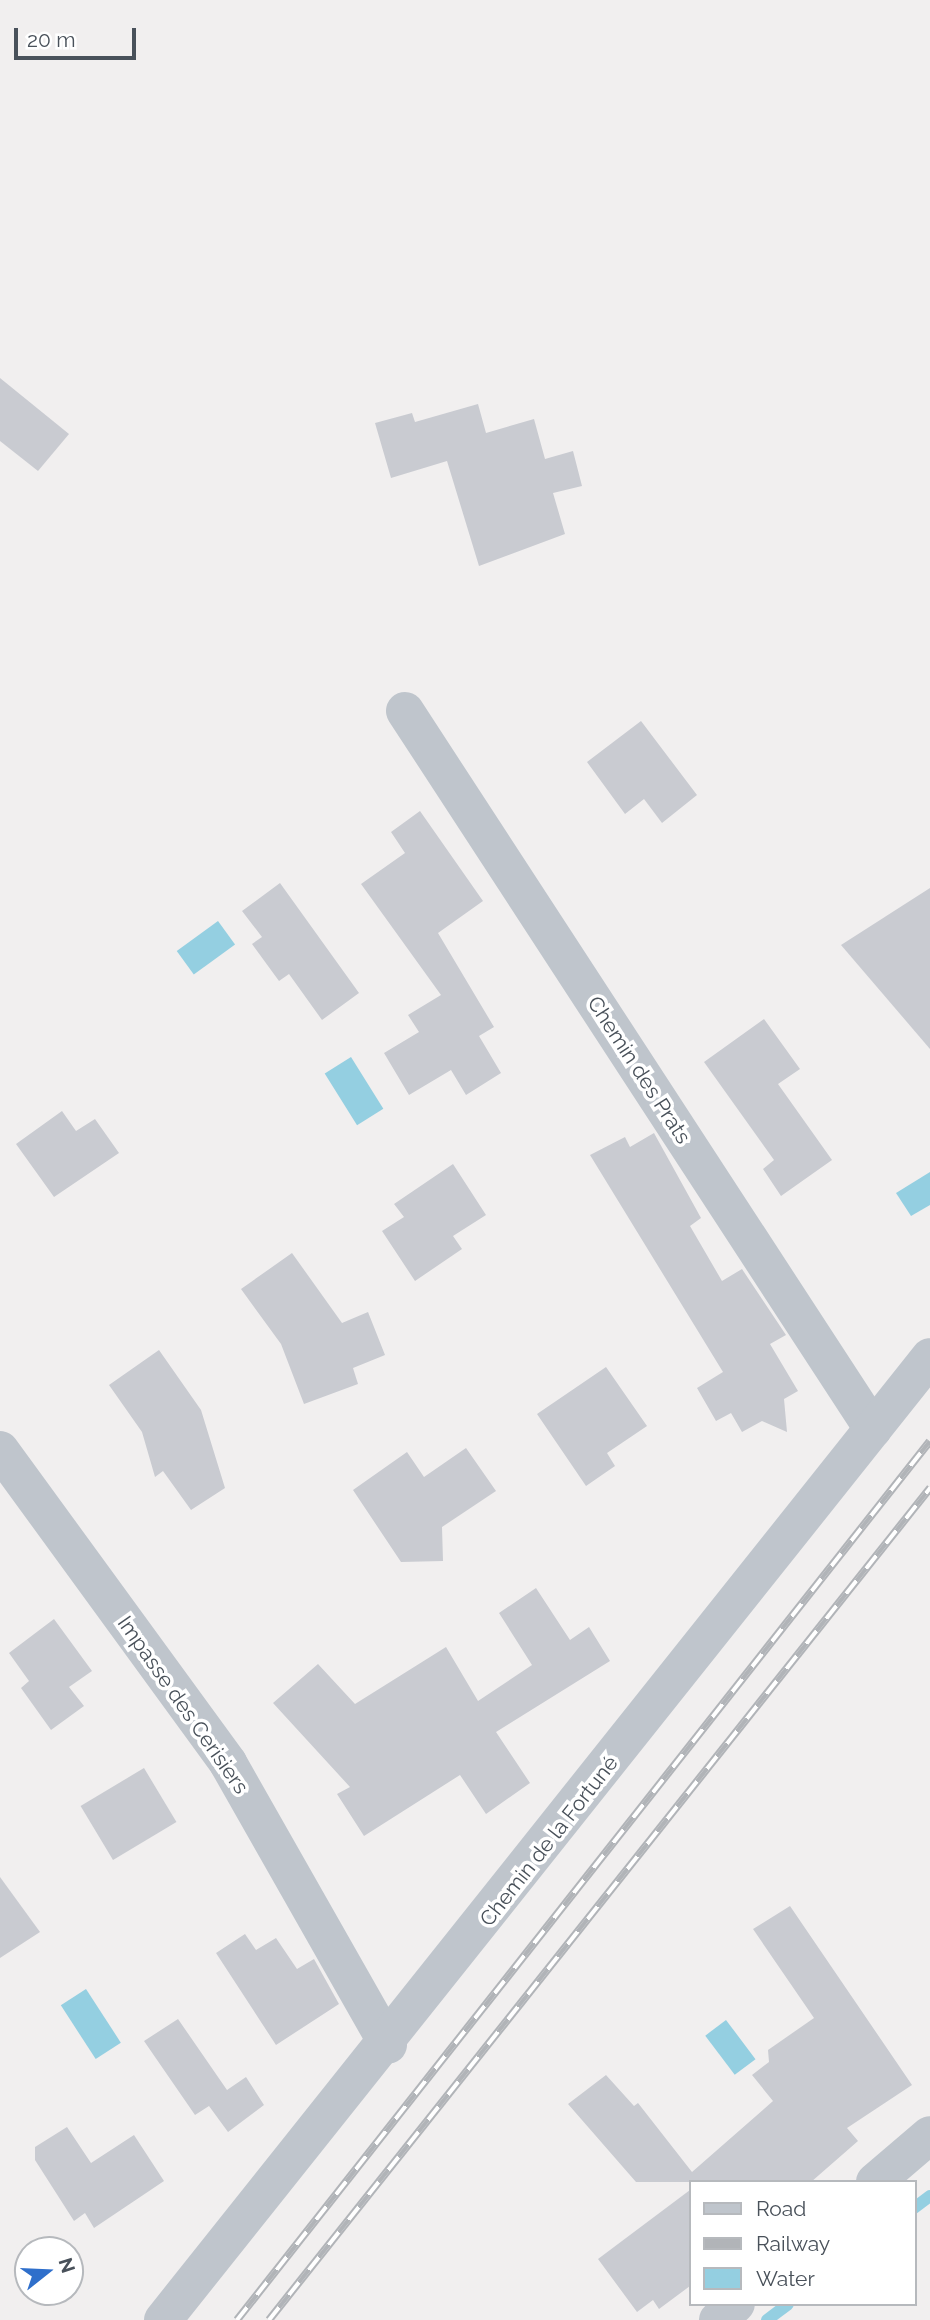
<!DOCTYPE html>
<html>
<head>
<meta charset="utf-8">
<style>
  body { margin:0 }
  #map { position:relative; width:930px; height:2320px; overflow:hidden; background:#f1efef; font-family:Raleway,sans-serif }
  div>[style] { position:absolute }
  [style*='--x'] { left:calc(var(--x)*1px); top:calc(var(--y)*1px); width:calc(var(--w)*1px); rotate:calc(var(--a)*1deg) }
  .water>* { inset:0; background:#94cfe1; transform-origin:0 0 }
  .stream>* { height:12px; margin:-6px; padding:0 6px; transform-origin:6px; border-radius:6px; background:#94cfe1 }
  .building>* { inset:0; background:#c9cbd1; transform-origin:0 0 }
  .minor>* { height:38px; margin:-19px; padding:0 19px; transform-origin:19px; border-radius:19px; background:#bfc5cc }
  .rail>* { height:8px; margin-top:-4px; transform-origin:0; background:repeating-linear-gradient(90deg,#fff 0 16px,#b1b4b8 0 32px); box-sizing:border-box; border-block:2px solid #b1b4b8 }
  span { translate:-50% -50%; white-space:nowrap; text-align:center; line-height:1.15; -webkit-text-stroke:7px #fff; paint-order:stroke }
  .street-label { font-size:21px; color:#49515a }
  .legend { position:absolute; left:689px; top:2180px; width:228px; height:126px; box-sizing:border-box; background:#fff; border:2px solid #b6b9bd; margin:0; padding:9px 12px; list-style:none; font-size:21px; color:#49515a }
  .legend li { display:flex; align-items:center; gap:14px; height:35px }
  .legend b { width:35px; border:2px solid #b6b9bd }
  .north { position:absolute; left:14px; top:2236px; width:70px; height:70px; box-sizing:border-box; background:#fff; border:2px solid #b6b9bd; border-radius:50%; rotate:72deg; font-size:19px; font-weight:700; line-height:28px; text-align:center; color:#49515a }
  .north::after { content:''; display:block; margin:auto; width:24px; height:32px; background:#2f6fcb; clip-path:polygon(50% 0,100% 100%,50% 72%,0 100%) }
  .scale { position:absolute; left:14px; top:28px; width:122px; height:32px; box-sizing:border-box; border:4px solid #49515a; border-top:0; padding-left:9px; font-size:21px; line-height:24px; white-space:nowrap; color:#49515a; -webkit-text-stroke:5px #fff; paint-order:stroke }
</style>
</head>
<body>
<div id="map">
  <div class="water">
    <i style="left:218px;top:921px;width:29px;height:51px;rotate:54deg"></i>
    <i style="left:351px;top:1057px;width:61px;height:31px;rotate:58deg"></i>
    <i style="clip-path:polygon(930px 1172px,930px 1205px,911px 1216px,896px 1193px)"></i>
    <i style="left:86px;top:1989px;width:64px;height:30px;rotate:57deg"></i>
    <i style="left:726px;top:2020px;width:49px;height:26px;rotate:53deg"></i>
  </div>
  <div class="stream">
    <i style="--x:914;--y:2208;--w:20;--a:-37"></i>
    <i style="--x:767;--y:2320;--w:26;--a:-37"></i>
  </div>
  <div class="building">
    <i style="clip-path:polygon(0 378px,69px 434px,38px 471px,0 441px)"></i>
    <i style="clip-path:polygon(478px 404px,486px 433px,534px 419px,545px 459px,573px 451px,582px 486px,553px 493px,565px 534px,479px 566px,447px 461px,391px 478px,375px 423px,412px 413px,415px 422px)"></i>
    <i style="clip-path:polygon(641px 721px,697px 795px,662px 823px,644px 799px,625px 814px,587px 762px)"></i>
    <i style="clip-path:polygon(420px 811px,483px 901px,438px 933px,494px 1027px,479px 1036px,501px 1073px,466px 1095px,451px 1070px,409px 1095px,384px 1053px,419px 1032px,408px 1015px,441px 995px,361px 884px,405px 853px,391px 832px)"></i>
    <i style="clip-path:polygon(280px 883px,359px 993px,322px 1020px,289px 974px,279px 981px,252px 944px,262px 937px,242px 911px)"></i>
    <i style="clip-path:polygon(930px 888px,930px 1049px,841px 945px)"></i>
    <i style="clip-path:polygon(764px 1019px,800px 1069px,778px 1084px,832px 1160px,781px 1196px,763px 1169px,774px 1160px,704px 1062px)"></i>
    <i style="clip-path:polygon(62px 1111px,76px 1131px,95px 1119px,119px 1153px,54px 1197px,16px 1144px)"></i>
    <i style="clip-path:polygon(654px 1133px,701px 1218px,690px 1226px,722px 1281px,742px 1269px,786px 1335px,770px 1344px,798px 1391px,784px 1399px,787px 1432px,762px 1421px,742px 1432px,731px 1413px,716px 1421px,697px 1388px,723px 1372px,590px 1155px,625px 1137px,630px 1147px)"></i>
    <i style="clip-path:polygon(453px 1164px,486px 1215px,453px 1236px,462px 1249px,415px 1281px,382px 1231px,404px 1217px,394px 1204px)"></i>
    <i style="clip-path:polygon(292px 1253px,342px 1323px,368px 1312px,385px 1355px,353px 1368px,358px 1384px,304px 1404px,281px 1344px,241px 1289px)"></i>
    <i style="clip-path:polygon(159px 1350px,201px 1410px,225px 1488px,191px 1510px,163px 1471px,155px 1477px,142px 1432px,109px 1385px)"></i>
    <i style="clip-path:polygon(606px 1367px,647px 1426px,607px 1453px,615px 1466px,586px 1486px,537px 1414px)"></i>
    <i style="clip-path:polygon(466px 1448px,496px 1491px,442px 1527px,443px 1561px,401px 1562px,353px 1490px,407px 1452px,424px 1477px)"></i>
    <i style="clip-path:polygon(536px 1588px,570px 1640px,589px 1627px,610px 1661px,496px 1732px,530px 1783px,486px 1814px,460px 1775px,364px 1836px,337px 1794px,350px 1787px,273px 1703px,318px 1664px,355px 1704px,446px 1647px,478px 1701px,532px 1665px,499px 1613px)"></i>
    <i style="clip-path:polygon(54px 1619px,92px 1671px,69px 1687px,84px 1706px,51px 1730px,21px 1688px,29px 1681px,9px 1653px)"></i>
    <i style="left:144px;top:1768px;width:63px;height:74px;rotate:59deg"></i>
    <i style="clip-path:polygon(0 1877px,40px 1932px,0 1958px)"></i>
    <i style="clip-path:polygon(790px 1906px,912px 2085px,847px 2128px,858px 2141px,811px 2182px,636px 2182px,568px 2104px,606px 2075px,634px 2106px,638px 2103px,692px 2172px,773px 2101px,752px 2075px,769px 2062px,768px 2050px,814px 2018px,753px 1929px)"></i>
    <i style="clip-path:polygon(245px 1934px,256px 1950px,276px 1938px,297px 1969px,314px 1959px,339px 2004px,276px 2045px,216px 1953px)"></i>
    <i style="clip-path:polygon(178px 2019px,227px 2090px,246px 2077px,264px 2105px,228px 2132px,209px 2106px,195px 2115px,144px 2041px)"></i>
    <i style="clip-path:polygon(67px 2127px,91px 2163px,134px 2135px,164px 2181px,94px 2228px,85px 2213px,74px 2221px,35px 2160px,35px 2147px)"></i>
    <i style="clip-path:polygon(690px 2190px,690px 2286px,659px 2309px,653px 2300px,637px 2312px,598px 2259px)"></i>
  </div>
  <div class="minor">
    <i style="--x:405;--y:711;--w:857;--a:56.9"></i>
    <i style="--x:0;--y:1450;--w:387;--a:53.9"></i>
    <i style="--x:228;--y:1763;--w:324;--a:60.4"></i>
    <i style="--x:875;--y:2182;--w:72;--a:-40.5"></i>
    <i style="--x:163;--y:2320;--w:1231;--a:-51.46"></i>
    <i style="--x:718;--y:2320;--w:24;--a:-42"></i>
  </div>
  <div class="rail">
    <i style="--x:237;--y:2320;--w:1119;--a:-51.75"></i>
    <i style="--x:269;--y:2320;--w:1063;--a:-51.53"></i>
  </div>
  <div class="street-label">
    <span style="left:639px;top:1070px;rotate:57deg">Chemin des Prats</span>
    <span style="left:183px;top:1705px;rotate:55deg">Impasse des Cerisiers</span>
    <span style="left:549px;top:1841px;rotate:-52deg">Chemin de la Fortuné</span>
  </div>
  <ul class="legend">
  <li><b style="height:9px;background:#bfc5cc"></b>Road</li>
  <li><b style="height:9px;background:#b1b4b8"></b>Railway</li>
  <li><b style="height:19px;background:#94cfe1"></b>Water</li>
  </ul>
  <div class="north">N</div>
  <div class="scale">20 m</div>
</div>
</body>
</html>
